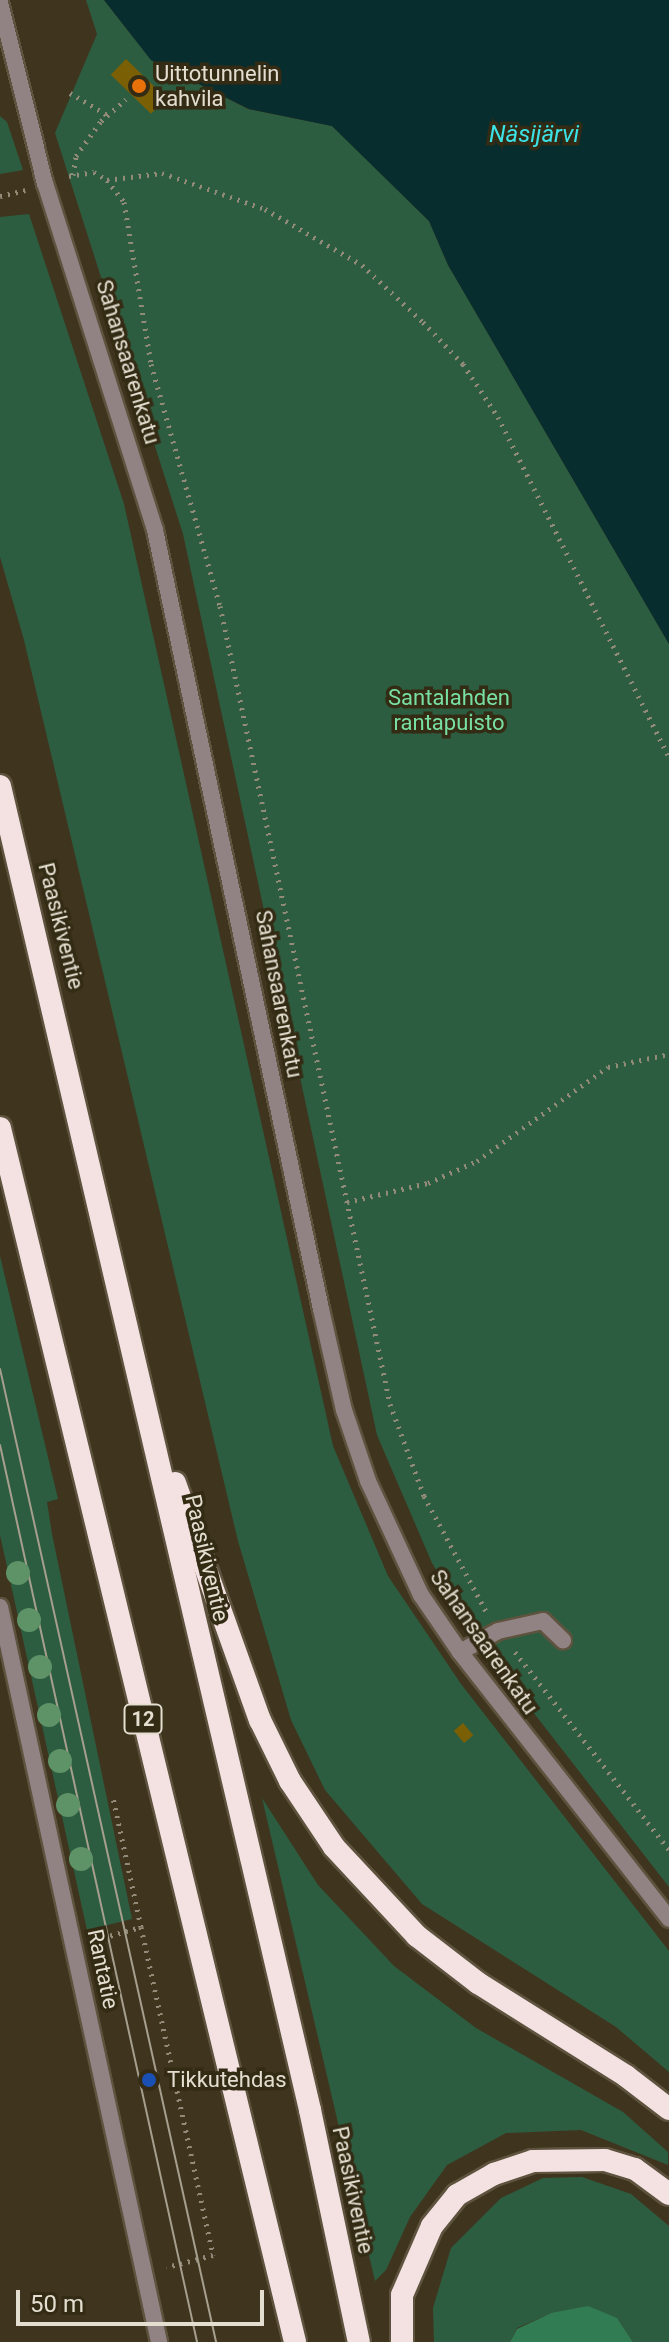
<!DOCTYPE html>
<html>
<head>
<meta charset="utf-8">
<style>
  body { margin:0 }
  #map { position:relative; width:669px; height:2342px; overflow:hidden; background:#3f351e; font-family:Roboto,sans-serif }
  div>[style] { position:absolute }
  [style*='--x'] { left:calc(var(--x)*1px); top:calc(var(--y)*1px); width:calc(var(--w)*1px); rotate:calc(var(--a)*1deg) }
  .green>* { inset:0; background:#2d5d40 }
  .forest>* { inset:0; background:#317c52 }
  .water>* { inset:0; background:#082d2e }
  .building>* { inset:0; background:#7b5f05; transform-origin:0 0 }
  .path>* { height:5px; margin-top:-2.5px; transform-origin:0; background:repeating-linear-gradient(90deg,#938b79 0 2px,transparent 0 8px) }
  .roads { filter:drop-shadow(2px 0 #5d533e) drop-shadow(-2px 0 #5d533e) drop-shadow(0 2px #5d533e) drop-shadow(0 -2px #5d533e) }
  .service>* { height:16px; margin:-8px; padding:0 8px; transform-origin:8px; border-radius:8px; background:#918383 }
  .minor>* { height:16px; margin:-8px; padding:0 8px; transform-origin:8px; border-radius:8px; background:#918383 }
  .trunk>* { height:22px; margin:-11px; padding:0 11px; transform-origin:11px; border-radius:11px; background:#f4e2e2 }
  .tram>* { height:2px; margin:-1px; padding:0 1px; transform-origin:1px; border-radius:1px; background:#a69f8e }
  .trees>* { width:24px; height:24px; margin:-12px; border-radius:50%; background:#5e9267 }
  .dots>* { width:22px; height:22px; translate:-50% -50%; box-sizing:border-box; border:4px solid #342b14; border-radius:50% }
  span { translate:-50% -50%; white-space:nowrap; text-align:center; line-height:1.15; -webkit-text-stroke:7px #342b14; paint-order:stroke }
  .shield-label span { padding:2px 6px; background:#342b14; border:2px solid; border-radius:6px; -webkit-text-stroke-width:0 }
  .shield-label { font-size:20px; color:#e3ded0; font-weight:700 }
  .poi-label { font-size:22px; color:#e3ded0 }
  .left { translate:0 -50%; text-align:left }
  .street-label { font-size:22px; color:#e3ded0 }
  .park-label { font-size:22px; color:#78dfa2 }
  .water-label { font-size:24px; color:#3be3e7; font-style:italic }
  .scale { position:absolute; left:16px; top:2290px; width:248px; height:36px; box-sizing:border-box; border:4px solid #e3ded0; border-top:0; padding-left:10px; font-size:24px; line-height:28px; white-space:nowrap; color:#e3ded0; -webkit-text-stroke:6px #342b14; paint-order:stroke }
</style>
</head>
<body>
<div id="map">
  <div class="green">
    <i style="clip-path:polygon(86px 0,104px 0,151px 60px,248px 109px,332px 126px,429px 221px,448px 265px,669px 644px,669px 1887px,491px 1658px,432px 1563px,377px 1435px,183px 534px,55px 133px,97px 34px)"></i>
    <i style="clip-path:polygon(0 116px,7px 122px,23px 170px,0 174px)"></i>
    <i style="clip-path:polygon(29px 214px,124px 504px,333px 1446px,388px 1576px,461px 1684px,669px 1951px,669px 2072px,616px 2027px,422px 1904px,325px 1790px,291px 1720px,238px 1541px,24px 640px,0 557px,0 217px)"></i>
    <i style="clip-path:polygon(0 1256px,58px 1499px,47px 1502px,52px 1534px,132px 1919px,87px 1930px,0 1535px)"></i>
    <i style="clip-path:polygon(262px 1798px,318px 1885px,394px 1966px,476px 2028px,623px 2112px,668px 2152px,668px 2165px,581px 2130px,506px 2133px,447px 2165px,410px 2217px,386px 2270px,375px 2281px)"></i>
    <i style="clip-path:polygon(582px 2177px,631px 2194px,669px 2226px,669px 2342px,633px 2342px,617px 2318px,551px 2313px,517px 2328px,510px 2342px,434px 2342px,433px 2308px,451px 2248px,501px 2198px,543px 2178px)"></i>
  </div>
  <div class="forest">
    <i style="clip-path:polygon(588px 2306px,617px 2318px,633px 2342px,510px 2342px,517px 2329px,551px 2313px)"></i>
  </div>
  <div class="water">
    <i style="clip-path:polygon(104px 0,669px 0,669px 644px,448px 265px,429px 221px,332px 126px,249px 109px,151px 60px)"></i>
  </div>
  <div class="building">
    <i style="left:126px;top:59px;width:56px;height:22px;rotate:44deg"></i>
    <i style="left:463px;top:1723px;width:16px;height:12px;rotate:50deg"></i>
  </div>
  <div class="path">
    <i style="--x:70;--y:93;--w:43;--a:30.7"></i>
    <i style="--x:73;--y:175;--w:19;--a:-81"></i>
    <i style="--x:76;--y:156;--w:43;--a:-54.5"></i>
    <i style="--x:101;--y:121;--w:33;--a:-41"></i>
    <i style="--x:69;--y:176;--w:25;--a:-9"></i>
    <i style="--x:94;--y:172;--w:15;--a:32"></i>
    <i style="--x:107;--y:180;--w:28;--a:52"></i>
    <i style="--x:124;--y:202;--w:164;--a:80.5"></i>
    <i style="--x:151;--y:364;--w:252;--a:74.1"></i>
    <i style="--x:220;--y:606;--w:816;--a:77.97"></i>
    <i style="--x:390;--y:1404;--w:98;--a:69.7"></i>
    <i style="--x:424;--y:1496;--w:131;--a:61.7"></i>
    <i style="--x:107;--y:180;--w:55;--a:-7.3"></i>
    <i style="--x:162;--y:173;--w:109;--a:19.3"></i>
    <i style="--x:265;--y:209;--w:112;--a:30"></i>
    <i style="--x:362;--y:265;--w:83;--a:43.1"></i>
    <i style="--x:423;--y:322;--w:58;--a:46.4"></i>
    <i style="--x:463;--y:364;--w:64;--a:56.6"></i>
    <i style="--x:498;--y:417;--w:381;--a:63.3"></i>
    <i style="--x:0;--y:196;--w:26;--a:-13"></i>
    <i style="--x:347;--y:1202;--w:83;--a:-13.2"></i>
    <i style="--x:428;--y:1183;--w:54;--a:-24.2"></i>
    <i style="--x:477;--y:1161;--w:161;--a:-35.7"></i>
    <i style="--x:608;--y:1067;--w:62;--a:-12"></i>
    <i style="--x:515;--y:1652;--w:251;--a:52.1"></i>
    <i style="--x:141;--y:1927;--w:336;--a:77.6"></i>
    <i style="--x:213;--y:2255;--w:48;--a:165.4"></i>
    <i style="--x:95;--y:1940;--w:48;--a:-15.8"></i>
    <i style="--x:141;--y:1927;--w:132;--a:-102.2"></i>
  </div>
  <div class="roads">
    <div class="service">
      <i style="--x:460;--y:1652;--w:43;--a:-28.9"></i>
      <i style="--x:498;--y:1631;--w:46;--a:-12.5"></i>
      <i style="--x:543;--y:1621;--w:28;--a:44"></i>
    </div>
    <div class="minor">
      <i style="--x:0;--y:3;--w:186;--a:76"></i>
      <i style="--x:45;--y:183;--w:364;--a:72.4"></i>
      <i style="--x:155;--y:530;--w:796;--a:77.97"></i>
      <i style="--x:321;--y:1309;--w:104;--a:77.2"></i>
      <i style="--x:344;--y:1410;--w:75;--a:71.3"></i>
      <i style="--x:368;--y:1481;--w:126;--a:65.1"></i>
      <i style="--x:421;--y:1595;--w:69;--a:55.6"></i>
      <i style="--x:460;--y:1652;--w:339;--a:51.9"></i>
      <i style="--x:0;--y:1607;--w:752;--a:77.79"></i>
    </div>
    <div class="trunk">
      <i style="--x:0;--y:786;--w:1360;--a:76.82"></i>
      <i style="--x:310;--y:2110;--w:237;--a:78.1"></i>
      <i style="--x:0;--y:1128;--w:1249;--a:76.34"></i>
      <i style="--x:175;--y:1483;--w:252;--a:70.3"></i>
      <i style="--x:260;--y:1720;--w:68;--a:63.8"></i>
      <i style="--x:290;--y:1781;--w:79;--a:56.3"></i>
      <i style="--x:334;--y:1847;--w:122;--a:47"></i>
      <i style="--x:417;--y:1936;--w:77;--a:37.6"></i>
      <i style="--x:478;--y:1983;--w:175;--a:32.1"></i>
      <i style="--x:626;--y:2076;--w:54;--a:37.5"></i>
      <i style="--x:402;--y:2342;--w:47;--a:-90"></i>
      <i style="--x:402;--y:2295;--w:75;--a:-66.5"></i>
      <i style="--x:432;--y:2226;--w:40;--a:-51"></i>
      <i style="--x:457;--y:2195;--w:43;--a:-29.6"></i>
      <i style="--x:494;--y:2174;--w:41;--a:-18.4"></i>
      <i style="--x:533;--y:2161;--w:72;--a:-0.8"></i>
      <i style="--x:605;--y:2160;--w:31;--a:17"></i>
      <i style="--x:635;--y:2169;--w:42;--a:36.3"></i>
    </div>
  </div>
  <div class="tram">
    <i style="--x:0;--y:1369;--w:997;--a:77.48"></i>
    <i style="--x:0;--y:1445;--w:918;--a:77.61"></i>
  </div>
  <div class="trees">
    <i style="left:18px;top:1573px"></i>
    <i style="left:29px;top:1620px"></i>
    <i style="left:40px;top:1667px"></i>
    <i style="left:49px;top:1715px"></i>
    <i style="left:60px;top:1761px"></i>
    <i style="left:68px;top:1805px"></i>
    <i style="left:81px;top:1859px"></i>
  </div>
  <div class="dots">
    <i style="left:139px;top:86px;background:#e8710a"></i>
    <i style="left:149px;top:2080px;background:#1a4fb4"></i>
  </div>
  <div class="shield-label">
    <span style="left:143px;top:1719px">12</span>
  </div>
  <div class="poi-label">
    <span class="left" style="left:155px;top:86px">Uittotunnelin<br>kahvila</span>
    <span class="left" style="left:167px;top:2080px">Tikkutehdas</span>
  </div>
  <div class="street-label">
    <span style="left:128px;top:362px;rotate:73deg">Sahansaarenkatu</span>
    <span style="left:61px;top:926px;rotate:76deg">Paasikiventie</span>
    <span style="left:279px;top:994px;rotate:79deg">Sahansaarenkatu</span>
    <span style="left:207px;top:1558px;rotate:77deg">Paasikiventie</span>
    <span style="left:484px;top:1642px;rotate:55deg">Sahansaarenkatu</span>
    <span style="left:103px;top:1969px;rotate:78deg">Rantatie</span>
    <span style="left:353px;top:2190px;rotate:78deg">Paasikiventie</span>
  </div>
  <div class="park-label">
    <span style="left:449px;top:710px">Santalahden<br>rantapuisto</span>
  </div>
  <div class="water-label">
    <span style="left:534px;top:135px">Näsijärvi</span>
  </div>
  <div class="scale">50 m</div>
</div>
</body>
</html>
